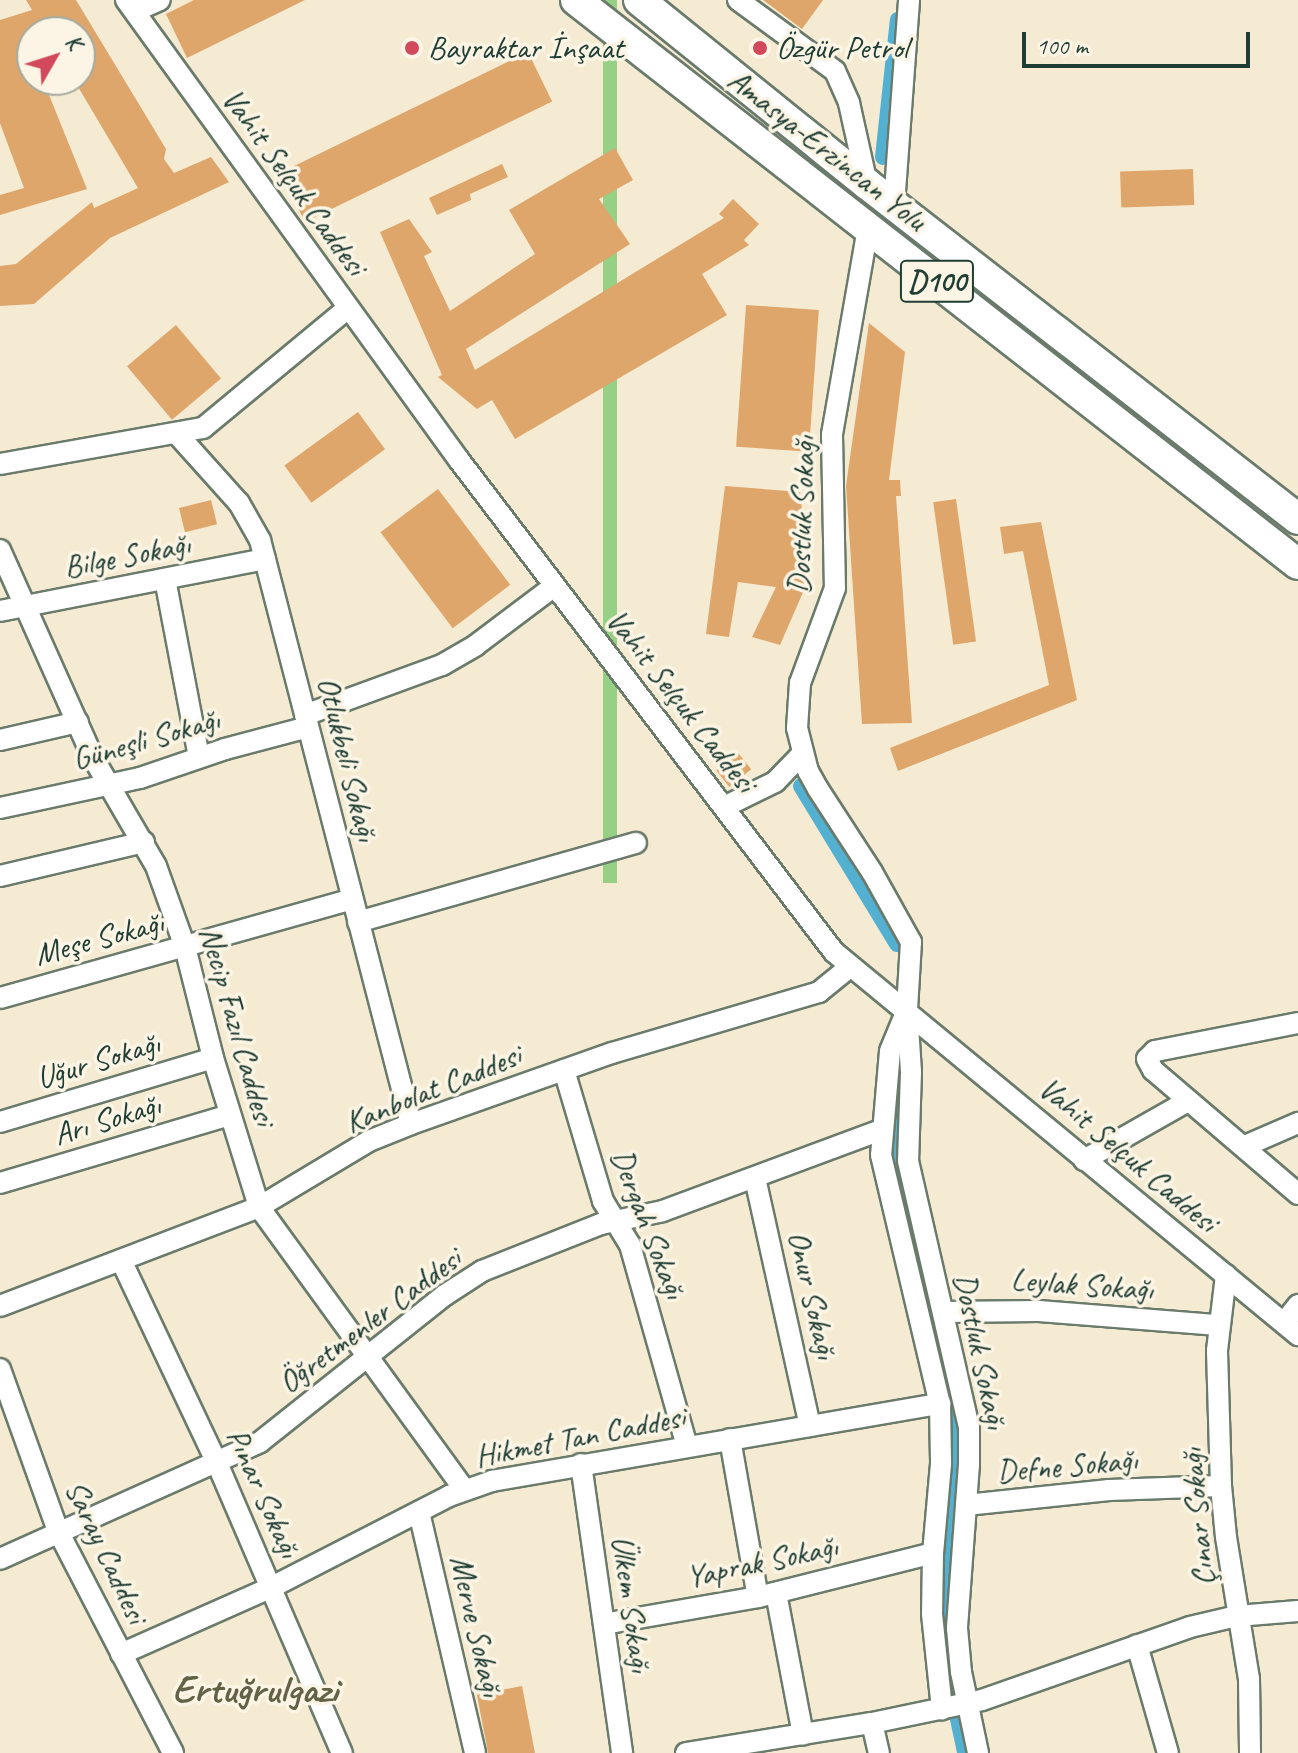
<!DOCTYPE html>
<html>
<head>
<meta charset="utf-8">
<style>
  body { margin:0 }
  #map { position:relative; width:1298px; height:1753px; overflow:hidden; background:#f5ebd2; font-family:Caveat,sans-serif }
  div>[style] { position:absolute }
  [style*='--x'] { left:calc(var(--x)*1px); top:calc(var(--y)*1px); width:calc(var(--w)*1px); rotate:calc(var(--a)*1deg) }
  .green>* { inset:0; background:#95d084; transform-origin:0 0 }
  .canal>* { height:16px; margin:-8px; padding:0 8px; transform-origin:8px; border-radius:8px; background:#53b0d1 }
  .building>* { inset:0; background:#dea66b; transform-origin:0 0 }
  .roads { filter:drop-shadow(2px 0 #6a7a6b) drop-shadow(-2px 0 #6a7a6b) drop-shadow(0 2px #6a7a6b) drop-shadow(0 -2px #6a7a6b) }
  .minor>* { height:20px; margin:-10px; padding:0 10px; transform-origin:10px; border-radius:10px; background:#fff }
  .highway>* { height:30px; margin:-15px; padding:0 15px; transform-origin:15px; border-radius:15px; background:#fff }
  .dots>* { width:22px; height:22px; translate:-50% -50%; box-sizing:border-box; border:4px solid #fcf5e5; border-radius:50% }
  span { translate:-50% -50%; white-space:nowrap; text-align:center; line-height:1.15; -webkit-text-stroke:7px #fcf5e5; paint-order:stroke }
  .shield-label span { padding:2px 6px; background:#fcf5e5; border:2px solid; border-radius:6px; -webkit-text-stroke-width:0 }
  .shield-label { font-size:30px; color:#1f3d34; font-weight:700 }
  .poi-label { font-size:32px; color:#1f3d34 }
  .left { translate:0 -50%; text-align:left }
  .street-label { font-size:32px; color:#1f3d34 }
  .district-label { font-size:40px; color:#626247; font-weight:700 }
  .north { position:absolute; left:16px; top:16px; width:80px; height:80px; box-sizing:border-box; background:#fcf5e5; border:2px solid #a4ab9e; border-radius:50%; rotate:51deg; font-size:22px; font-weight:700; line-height:32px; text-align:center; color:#1f3d34 }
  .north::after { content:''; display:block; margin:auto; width:28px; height:36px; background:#d1495b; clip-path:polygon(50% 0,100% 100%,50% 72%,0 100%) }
  .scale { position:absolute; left:1022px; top:32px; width:228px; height:36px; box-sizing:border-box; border:4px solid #1f3d34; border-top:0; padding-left:10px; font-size:24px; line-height:28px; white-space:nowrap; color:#1f3d34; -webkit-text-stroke:6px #fcf5e5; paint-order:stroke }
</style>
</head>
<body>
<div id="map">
  <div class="green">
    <i style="left:603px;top:0;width:14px;height:883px"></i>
  </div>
  <div class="canal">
    <i style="--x:883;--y:157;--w:138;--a:-83.8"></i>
    <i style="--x:801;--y:786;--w:185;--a:58.7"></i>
    <i style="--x:901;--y:1063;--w:94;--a:92.4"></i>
    <i style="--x:897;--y:1157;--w:110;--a:76.8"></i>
    <i style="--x:952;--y:1692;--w:51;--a:-97.8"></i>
    <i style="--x:945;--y:1641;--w:179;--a:-85.5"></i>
    <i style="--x:959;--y:1463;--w:59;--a:-93.9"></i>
    <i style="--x:958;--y:1719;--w:35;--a:78"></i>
  </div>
  <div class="building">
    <i style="clip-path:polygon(26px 0,76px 0,166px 149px,164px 159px,174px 173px,211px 157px,229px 182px,110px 238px,34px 304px,0 306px,0 266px,16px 264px,92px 202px,94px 208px,138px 188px,74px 80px,80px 80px,80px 32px,24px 32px,32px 52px,32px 80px,43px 80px,87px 189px,0 215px,0 195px,24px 188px,0 123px,0 20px,32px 10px)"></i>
    <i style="clip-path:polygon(194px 0,305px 0,187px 58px,166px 14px)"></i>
    <i style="clip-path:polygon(763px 0,823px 0,802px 29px)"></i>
    <i style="left:528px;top:52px;width:55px;height:275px;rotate:64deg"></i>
    <i style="clip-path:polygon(615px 148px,633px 180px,599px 199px,630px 244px,466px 349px,475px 370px,724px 218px,719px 214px,733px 199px,759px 224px,744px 240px,749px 245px,702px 274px,727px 315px,515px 439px,492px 400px,477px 409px,438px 377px,442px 375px,380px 232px,409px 219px,432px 252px,424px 256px,450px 311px,535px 254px,509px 210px)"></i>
    <i style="clip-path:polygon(502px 164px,508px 177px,470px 194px,471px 200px,437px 215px,429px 198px)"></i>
    <i style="left:1193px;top:169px;width:36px;height:73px;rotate:88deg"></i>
    <i style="left:746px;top:305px;width:73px;height:142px;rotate:4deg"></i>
    <i style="clip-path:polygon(869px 323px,905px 352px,889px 480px,900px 480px,901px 496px,896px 496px,912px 723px,862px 724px,846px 486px)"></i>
    <i style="left:176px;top:325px;width:70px;height:64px;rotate:50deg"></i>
    <i style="left:358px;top:412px;width:46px;height:91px;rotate:54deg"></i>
    <i style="clip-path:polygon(725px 486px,800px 492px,807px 554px,804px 590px,780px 645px,752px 637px,776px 587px,738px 582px,729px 637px,706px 634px)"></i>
    <i style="left:438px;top:489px;width:120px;height:72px;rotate:53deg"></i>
    <i style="left:956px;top:499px;width:144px;height:23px;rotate:82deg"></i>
    <i style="left:211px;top:500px;width:25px;height:33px;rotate:76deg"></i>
    <i style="clip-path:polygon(1041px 522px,1077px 700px,898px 771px,890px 748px,1049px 685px,1023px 551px,1004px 554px,1000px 527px)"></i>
    <i style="left:738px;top:753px;width:21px;height:28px;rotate:51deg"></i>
    <i style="left:522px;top:1686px;width:68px;height:46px;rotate:79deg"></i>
  </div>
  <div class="roads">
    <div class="minor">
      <i style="--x:126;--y:0;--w:568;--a:54.1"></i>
      <i style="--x:459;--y:460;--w:619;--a:52.69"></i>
      <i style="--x:834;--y:952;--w:602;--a:39.54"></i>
      <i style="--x:738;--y:0;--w:120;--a:36.2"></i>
      <i style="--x:835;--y:71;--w:35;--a:66"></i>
      <i style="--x:849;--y:103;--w:83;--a:77.5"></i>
      <i style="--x:135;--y:11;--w:27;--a:-24"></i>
      <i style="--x:894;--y:205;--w:206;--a:-85.8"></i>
      <i style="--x:868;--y:228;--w:210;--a:99.9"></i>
      <i style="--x:832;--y:435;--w:153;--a:88.9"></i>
      <i style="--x:835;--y:588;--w:101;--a:110.2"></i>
      <i style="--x:800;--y:683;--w:45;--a:93.8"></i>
      <i style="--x:797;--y:728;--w:44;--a:75.7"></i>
      <i style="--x:808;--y:771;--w:21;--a:61"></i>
      <i style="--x:818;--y:789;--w:99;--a:57"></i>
      <i style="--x:872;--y:872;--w:80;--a:60.9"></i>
      <i style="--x:911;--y:942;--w:68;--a:93.4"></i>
      <i style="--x:907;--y:1010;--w:62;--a:86.3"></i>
      <i style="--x:911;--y:1072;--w:89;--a:91.9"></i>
      <i style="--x:908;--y:1161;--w:273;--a:77.1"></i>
      <i style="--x:969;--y:1427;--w:37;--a:90"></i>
      <i style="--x:969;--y:1464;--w:164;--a:94.2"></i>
      <i style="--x:957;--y:1628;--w:44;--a:84.8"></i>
      <i style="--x:961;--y:1672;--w:83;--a:78.1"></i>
      <i style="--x:177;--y:434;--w:93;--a:48.1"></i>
      <i style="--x:239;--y:503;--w:43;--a:60.4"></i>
      <i style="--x:260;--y:540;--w:603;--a:75.5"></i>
      <i style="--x:0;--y:464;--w:206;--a:-10.1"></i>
      <i style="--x:203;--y:428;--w:188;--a:-39.6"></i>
      <i style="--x:0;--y:550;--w:226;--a:65.9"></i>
      <i style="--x:92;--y:756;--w:127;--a:59.8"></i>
      <i style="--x:156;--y:866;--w:86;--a:70.3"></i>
      <i style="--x:185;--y:947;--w:114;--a:75.8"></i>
      <i style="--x:213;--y:1058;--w:156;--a:72.8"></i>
      <i style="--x:259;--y:1207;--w:349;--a:54"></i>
      <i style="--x:165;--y:579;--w:181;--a:79.2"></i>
      <i style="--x:0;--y:611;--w:270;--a:-11.1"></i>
      <i style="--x:305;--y:715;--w:146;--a:-20.1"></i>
      <i style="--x:442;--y:665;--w:39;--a:-30"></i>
      <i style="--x:476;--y:645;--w:96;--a:-37"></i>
      <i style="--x:0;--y:740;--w:80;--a:-13"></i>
      <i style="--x:726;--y:806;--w:55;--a:-26.1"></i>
      <i style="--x:775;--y:782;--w:40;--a:-46"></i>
      <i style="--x:0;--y:808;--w:143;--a:-12.1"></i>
      <i style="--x:140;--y:778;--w:90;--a:-18.8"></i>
      <i style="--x:225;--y:749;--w:86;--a:-14.8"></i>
      <i style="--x:0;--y:876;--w:148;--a:-13.3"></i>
      <i style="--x:358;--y:922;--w:289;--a:-15.9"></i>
      <i style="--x:0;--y:998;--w:366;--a:-15.7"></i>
      <i style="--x:907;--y:1010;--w:44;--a:112.5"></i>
      <i style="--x:890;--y:1051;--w:104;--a:94.9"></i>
      <i style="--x:881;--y:1155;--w:256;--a:76.7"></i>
      <i style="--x:940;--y:1404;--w:60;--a:89"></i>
      <i style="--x:941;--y:1464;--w:89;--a:95.1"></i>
      <i style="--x:933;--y:1553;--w:61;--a:90.9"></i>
      <i style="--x:932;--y:1614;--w:96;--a:84"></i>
      <i style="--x:1298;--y:1023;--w:146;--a:168.9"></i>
      <i style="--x:1155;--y:1051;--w:11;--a:135"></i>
      <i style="--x:1147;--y:1059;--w:13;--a:61"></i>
      <i style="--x:1153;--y:1070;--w:191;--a:40.5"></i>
      <i style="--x:564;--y:1070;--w:137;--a:73.4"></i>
      <i style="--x:603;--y:1201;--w:52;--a:58.5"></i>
      <i style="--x:630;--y:1245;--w:209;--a:74.2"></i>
      <i style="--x:0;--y:1122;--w:222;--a:-16.7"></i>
      <i style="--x:1245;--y:1146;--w:58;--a:-23.5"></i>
      <i style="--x:1084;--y:1160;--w:120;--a:-29.6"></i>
      <i style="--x:755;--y:1178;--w:254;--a:77.5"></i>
      <i style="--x:0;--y:1183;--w:240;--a:-16.5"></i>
      <i style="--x:121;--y:1260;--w:225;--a:64.7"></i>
      <i style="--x:217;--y:1463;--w:316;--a:66.7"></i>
      <i style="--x:1226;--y:1275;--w:77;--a:96.8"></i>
      <i style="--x:1217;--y:1351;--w:135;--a:88.3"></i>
      <i style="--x:1221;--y:1486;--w:51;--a:84.4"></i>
      <i style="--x:1226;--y:1537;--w:144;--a:80.8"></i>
      <i style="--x:1249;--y:1679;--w:74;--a:89.2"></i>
      <i style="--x:0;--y:1306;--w:277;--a:-20.9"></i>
      <i style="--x:259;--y:1207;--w:128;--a:-31"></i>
      <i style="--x:369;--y:1141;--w:45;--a:-22"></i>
      <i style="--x:411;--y:1124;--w:213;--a:-19.5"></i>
      <i style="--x:612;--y:1053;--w:216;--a:-16.4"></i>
      <i style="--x:819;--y:992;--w:40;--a:-39"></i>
      <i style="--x:943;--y:1312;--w:96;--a:-0.6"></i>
      <i style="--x:1039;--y:1311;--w:180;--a:4.5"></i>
      <i style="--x:1284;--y:1323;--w:23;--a:-52"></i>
      <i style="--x:0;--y:1369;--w:172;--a:70.3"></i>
      <i style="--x:58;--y:1531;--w:250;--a:62.6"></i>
      <i style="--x:730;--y:1439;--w:160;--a:80"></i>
      <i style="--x:581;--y:1464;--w:292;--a:81.9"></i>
      <i style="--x:966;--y:1505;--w:144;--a:-6"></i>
      <i style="--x:1109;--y:1490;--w:112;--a:-2"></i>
      <i style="--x:419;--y:1512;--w:247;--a:76.9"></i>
      <i style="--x:0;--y:1559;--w:285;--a:-24.2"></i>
      <i style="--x:260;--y:1442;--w:236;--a:-38.5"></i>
      <i style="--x:445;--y:1295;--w:44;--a:-33"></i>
      <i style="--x:482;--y:1271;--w:128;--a:-21.6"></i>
      <i style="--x:601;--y:1224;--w:63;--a:-11.8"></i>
      <i style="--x:663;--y:1211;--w:233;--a:-20.4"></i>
      <i style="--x:776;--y:1593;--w:144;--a:79.2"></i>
      <i style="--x:604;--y:1624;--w:156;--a:-9.9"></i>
      <i style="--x:758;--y:1597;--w:180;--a:-14.1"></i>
      <i style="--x:1137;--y:1645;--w:112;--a:74"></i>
      <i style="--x:121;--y:1654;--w:165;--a:-23.9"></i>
      <i style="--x:272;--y:1587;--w:199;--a:-27.2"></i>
      <i style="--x:449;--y:1496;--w:46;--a:-19.2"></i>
      <i style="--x:492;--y:1481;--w:455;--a:-9.8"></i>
      <i style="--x:872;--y:1723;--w:31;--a:77"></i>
      <i style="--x:686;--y:1753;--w:188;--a:-9.2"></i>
      <i style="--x:872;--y:1723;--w:112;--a:-11.8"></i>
      <i style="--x:982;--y:1700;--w:220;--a:-19.3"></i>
      <i style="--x:1190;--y:1627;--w:48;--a:-13.2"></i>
      <i style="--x:1237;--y:1616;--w:61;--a:-4.7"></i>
    </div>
    <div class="highway">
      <i style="--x:576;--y:0;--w:916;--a:38"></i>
      <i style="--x:639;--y:0;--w:293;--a:38.9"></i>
      <i style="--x:867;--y:184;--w:546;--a:37.86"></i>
    </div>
  </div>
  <div class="dots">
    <i style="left:412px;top:48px;background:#d1495b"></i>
    <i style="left:760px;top:48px;background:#d1495b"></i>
  </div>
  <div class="shield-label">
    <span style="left:937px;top:281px">D100</span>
  </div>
  <div class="poi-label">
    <span class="left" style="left:428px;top:48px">Bayraktar İnşaat</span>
    <span class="left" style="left:776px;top:48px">Özgür Petrol</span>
  </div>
  <div class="street-label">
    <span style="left:827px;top:150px;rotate:38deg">Amasya-Erzincan Yolu</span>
    <span style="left:294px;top:182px;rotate:54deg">Vahit Selçuk Caddesi</span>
    <span style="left:802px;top:515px;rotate:-88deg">Dostluk Sokağı</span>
    <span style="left:127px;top:556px;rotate:-11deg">Bilge Sokağı</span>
    <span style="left:681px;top:701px;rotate:52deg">Vahit Selçuk Caddesi</span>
    <span style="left:146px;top:740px;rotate:-16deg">Güneşli Sokağı</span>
    <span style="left:347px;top:759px;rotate:76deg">Otlukbeli Sokağı</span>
    <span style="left:99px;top:939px;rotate:-15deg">Meşe Sokağı</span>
    <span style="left:237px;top:1026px;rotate:74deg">Necip Fazıl Caddesi</span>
    <span style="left:98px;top:1061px;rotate:-17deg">Uğur Sokağı</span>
    <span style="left:433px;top:1089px;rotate:-22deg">Kanbolat Caddesi</span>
    <span style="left:107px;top:1120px;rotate:-17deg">Arı Sokağı</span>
    <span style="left:1128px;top:1155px;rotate:40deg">Vahit Selçuk Caddesi</span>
    <span style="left:648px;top:1224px;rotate:69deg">Dergah Sokağı</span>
    <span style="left:1082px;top:1285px;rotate:4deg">Leylak Sokağı</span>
    <span style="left:812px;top:1295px;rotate:77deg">Onur Sokağı</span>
    <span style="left:370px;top:1321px;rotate:-37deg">Öğretmenler Caddesi</span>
    <span style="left:980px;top:1351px;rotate:78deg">Dostluk Sokağı</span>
    <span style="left:580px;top:1437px;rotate:-11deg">Hikmet Tan Caddesi</span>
    <span style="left:1067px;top:1466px;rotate:-5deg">Defne Sokağı</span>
    <span style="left:263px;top:1493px;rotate:66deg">Pınar Sokağı</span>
    <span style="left:1198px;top:1517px;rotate:-95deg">Çınar Sokağı</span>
    <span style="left:106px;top:1552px;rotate:65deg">Saray Caddesi</span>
    <span style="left:762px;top:1562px;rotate:-12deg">Yaprak Sokağı</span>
    <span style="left:631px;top:1604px;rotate:82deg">Ülkem Sokağı</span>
    <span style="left:476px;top:1626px;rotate:77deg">Merve Sokağı</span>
  </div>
  <div class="district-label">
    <span style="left:255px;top:1689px">Ertuğrulgazi</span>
  </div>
  <div class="north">K</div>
  <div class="scale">100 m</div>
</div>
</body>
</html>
